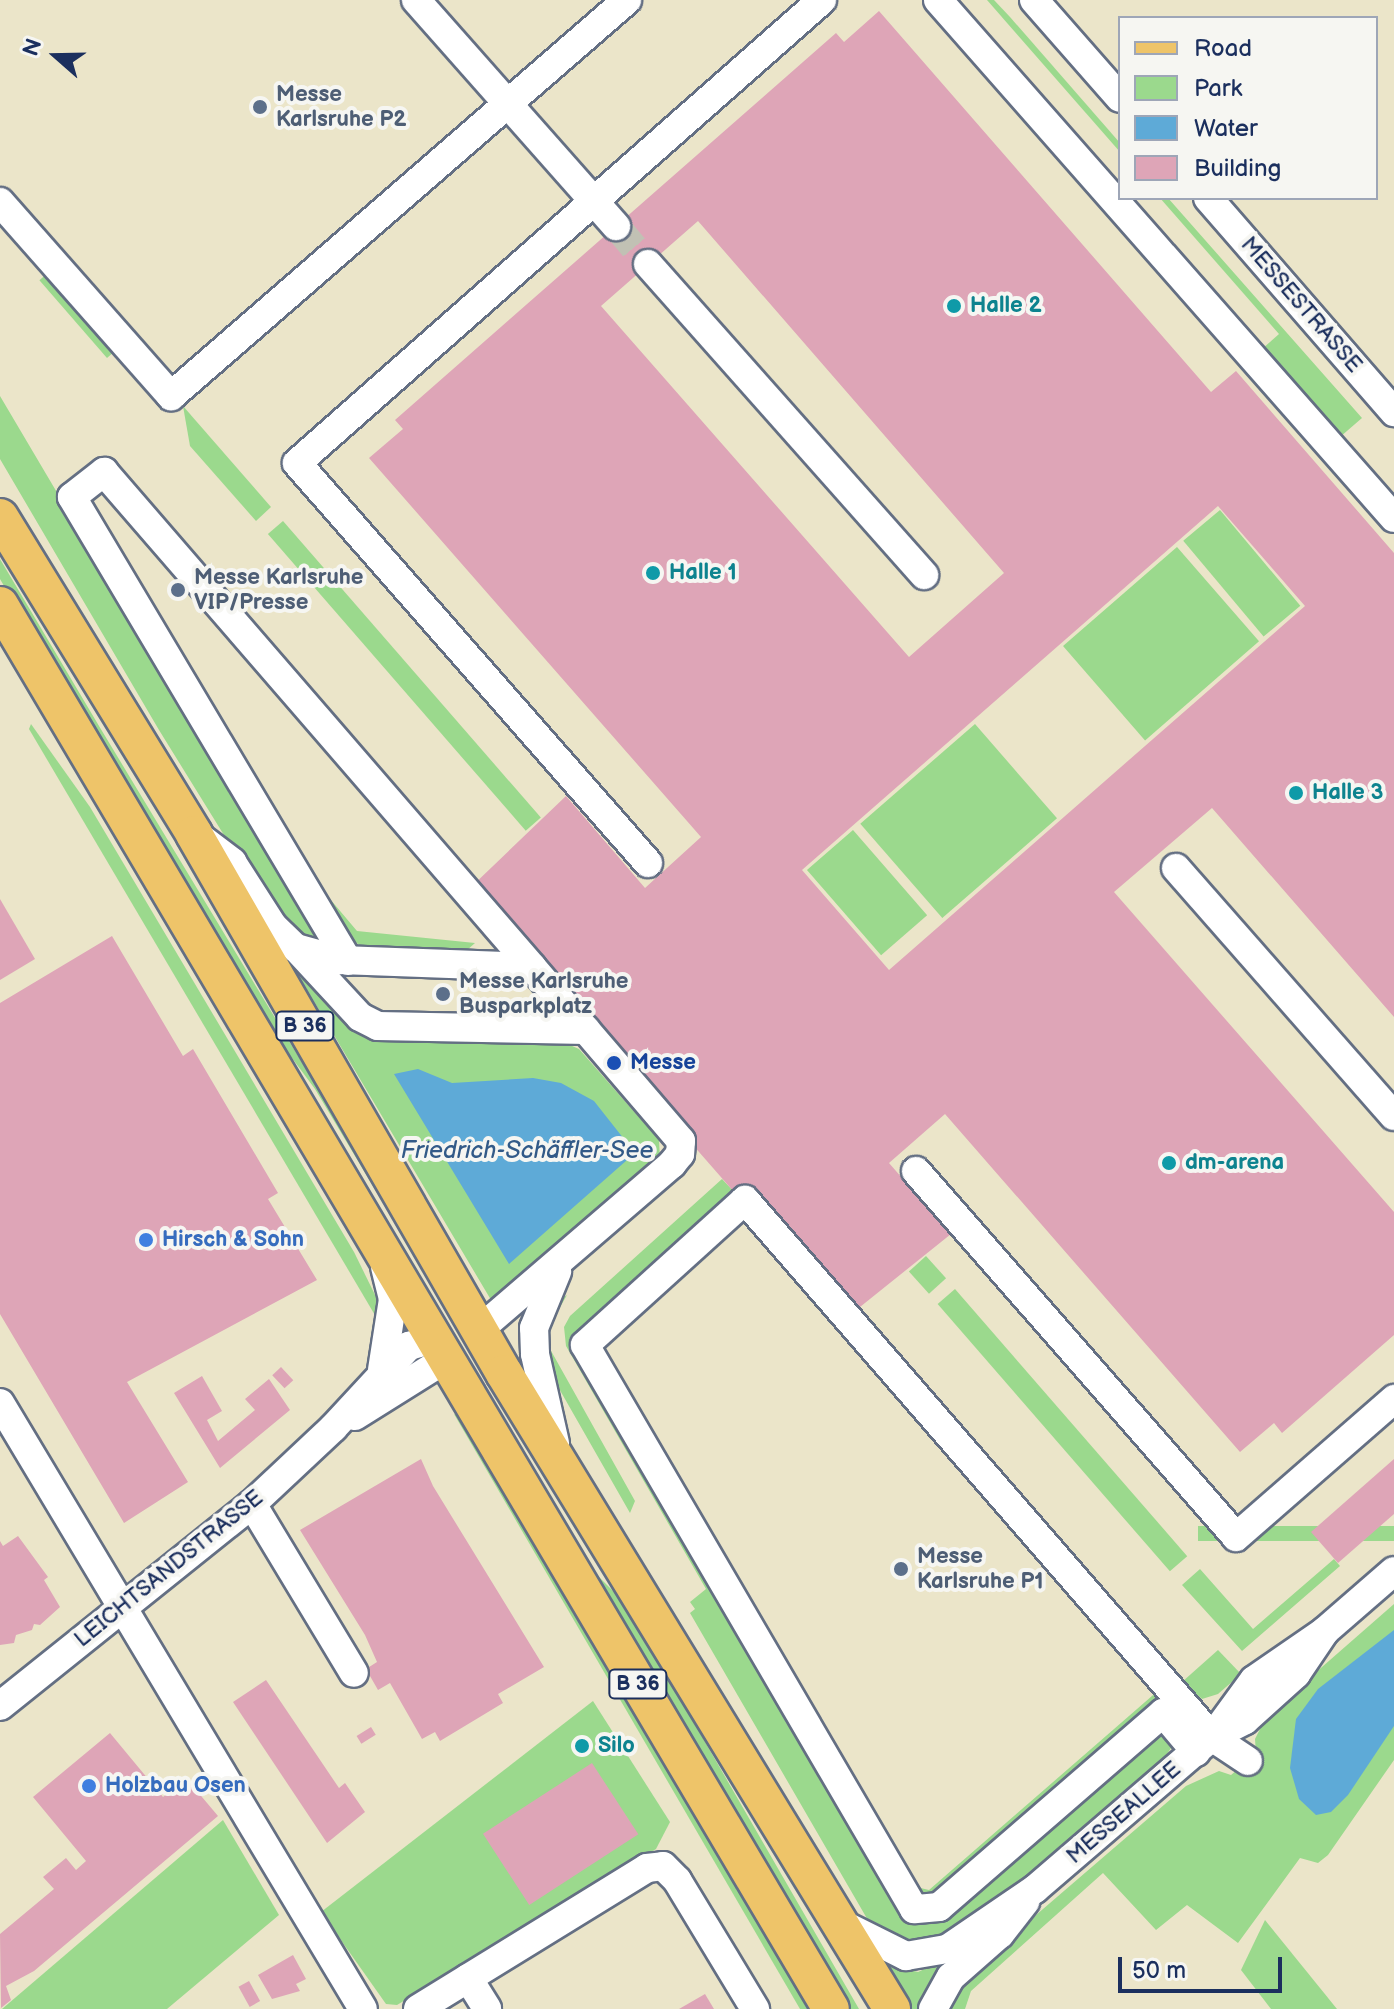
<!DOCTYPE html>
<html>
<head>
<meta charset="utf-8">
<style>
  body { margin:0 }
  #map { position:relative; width:1394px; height:2009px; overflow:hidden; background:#ebe5c9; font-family:"Balsamiq Sans",sans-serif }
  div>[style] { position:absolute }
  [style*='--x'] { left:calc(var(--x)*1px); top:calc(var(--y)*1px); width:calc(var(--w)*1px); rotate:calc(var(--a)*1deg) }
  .green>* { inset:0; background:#9bd98d; transform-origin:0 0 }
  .water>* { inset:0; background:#5eaad7 }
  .building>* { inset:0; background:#dea5b7; transform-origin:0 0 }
  .round { border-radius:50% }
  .minor-tunnel>* { height:28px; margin-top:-14px; transform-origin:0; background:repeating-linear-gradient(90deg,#c1c1b4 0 28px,transparent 0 42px) }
  .roads { filter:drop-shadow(2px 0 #646f83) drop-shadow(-2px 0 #646f83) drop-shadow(0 2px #646f83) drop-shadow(0 -2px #646f83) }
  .minor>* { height:28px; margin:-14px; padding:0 14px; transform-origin:14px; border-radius:14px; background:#fff }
  .major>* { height:36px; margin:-18px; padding:0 18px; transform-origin:18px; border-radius:18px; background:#eec469 }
  .dots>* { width:22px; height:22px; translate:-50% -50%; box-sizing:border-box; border:4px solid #f6f6f2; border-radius:50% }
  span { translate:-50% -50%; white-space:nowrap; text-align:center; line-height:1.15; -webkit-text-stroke:8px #f6f6f2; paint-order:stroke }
  .shield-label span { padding:2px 6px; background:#f6f6f2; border:2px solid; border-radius:6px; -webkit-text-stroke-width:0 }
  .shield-label { font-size:20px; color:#1b2f5e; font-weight:700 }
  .service-label { font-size:22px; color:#4e5e75; font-weight:700 }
  .left { translate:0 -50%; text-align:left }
  .street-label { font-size:22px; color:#1b2f5e }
  .culture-label { font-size:22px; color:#0d838f; font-weight:700 }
  .transit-label { font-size:22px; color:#164399; font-weight:700 }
  .shop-label { font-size:22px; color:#366cbe; font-weight:700 }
  .water-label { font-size:24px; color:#325a88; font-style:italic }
  .legend { position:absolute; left:1118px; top:16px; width:260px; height:184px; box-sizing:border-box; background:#f6f6f2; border:2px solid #9ea6b7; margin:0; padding:10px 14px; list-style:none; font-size:24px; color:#1b2f5e }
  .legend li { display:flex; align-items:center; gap:16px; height:40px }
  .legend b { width:40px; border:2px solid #9ea6b7 }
  .north { position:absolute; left:16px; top:16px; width:80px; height:80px; -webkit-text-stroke:6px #f6f6f2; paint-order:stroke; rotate:290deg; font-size:22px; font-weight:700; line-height:32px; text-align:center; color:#1b2f5e }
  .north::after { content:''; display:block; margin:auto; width:28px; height:36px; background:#1b2f5e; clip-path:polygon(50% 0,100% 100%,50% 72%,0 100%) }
  .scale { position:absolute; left:1118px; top:1957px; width:164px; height:36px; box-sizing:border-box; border:4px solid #1b2f5e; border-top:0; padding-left:10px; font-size:24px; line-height:28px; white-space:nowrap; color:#1b2f5e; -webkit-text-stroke:6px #f6f6f2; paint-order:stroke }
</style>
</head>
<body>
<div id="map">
  <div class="green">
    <i style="clip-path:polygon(987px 0,994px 0,1010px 17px,1120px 143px,1120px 152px)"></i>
    <i style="clip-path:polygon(1160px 198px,1168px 198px,1362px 418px,1340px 437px,1262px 349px,1279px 334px)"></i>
    <i style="left:50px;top:271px;width:103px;height:14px;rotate:49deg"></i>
    <i style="clip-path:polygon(0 396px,65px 506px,325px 944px,298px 938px,253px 882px,159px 730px,0 459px)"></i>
    <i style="clip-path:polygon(183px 406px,271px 507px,256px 521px,190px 446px)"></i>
    <i style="left:1220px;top:510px;width:125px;height:48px;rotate:50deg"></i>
    <i style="left:283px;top:521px;width:393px;height:20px;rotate:49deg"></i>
    <i style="left:1177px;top:547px;width:125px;height:151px;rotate:49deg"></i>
    <i style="clip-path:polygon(0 559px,99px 726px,435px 1283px,432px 1285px,315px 1089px,263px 1019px,25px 622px,0 579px)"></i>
    <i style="clip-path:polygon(31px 724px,90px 807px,354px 1252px,379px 1303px,379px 1322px,29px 729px)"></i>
    <i style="left:975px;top:724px;width:125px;height:152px;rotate:49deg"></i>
    <i style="left:853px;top:830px;width:113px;height:61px;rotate:49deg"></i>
    <i style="clip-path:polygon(319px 886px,357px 931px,475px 943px,466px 951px,363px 948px,348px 936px)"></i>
    <i style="clip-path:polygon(290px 961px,347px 1019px,563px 1042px,579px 1049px,659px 1140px,660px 1159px,494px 1305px)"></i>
    <i style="clip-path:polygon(722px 1179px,738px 1196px,571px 1346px,900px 1913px,920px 1924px,937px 1922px,1163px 1731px,1170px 1738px,1171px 1748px,1161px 1763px,960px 1933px,911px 1946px,869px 1922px,690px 1613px,695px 1609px,690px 1602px,706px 1589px,566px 1346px,564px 1327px,570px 1316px)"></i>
    <i style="left:926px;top:1256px;width:30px;height:23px;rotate:48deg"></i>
    <i style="left:955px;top:1289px;width:354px;height:23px;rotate:49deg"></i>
    <i style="clip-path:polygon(567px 1295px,547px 1330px,550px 1349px,635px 1501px,630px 1513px,545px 1364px,547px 1309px)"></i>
    <i style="clip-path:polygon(474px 1373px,597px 1575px,625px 1603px,859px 2009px,846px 2009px)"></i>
    <i style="clip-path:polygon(454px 1414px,466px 1420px,815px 2009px,800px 2009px)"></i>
    <i style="left:1394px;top:1526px;width:15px;height:196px;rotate:90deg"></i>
    <i style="clip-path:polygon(1334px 1559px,1340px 1566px,1242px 1651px,1182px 1585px,1200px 1569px,1253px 1629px)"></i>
    <i style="clip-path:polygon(1394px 1604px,1394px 1760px,1328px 1855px,1318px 1863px,1300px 1858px,1238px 1943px,1187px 1905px,1156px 1930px,1103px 1873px,971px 1991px,965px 2009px,946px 2009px,965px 1976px,1186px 1786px,1219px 1771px,1231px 1775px,1256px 1754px,1255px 1739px,1267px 1715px)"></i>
    <i style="clip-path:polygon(1218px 1650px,1241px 1674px,1218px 1694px,1202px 1699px,1182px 1682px)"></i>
    <i style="clip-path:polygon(1160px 1689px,1162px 1701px,934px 1896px,922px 1896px,912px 1886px,929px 1890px)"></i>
    <i style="clip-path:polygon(593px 1701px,670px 1822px,656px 1849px,397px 2005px,386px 2004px,321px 1912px)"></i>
    <i style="clip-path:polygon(223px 1820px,279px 1915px,167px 2009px,2px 2009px)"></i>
    <i style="clip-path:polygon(1265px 1920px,1337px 2009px,1271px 2009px,1241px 1970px)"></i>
    <i style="clip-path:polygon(957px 1954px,922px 2009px,905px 2009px,883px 1963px,918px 1972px)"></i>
  </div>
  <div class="water">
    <i style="clip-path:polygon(418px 1069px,452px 1083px,533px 1078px,561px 1083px,594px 1101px,635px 1153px,509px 1264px,394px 1074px)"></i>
    <i style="clip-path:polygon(1394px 1630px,1394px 1726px,1348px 1795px,1331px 1812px,1316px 1815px,1299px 1799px,1290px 1768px,1296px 1719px,1318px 1689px)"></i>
  </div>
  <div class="building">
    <i style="clip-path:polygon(evenodd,879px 11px,1211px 392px,1236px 371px,1394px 553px,1394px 1017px,1212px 808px,1114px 892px,1394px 1212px,1394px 1335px,1282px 1433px,1274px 1423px,1240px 1452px,945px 1114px,889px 1163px,951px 1234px,845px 1319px,469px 889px,566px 796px,645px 888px,701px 837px,369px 458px,403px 429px,395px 420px,836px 33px,844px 42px,879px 11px,698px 221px,1004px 573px,909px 657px,601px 306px,698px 221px,879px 11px,1218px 506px,1305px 606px,889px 970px,802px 870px,1218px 506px)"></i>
    <i style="clip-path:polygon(0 899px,35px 959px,0 980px)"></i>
    <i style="clip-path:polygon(112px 936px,183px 1056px,193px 1049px,278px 1193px,268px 1199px,317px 1280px,127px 1382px,188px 1482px,124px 1523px,0 1314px,0 1003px)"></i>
    <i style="left:281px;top:1367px;width:18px;height:12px;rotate:47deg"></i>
    <i style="clip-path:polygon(202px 1376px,222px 1411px,207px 1420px,218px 1441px,255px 1410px,245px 1399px,269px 1379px,290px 1410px,220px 1468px,174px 1393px)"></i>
    <i style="clip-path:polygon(421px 1459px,433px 1486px,544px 1667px,498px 1694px,503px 1703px,440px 1741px,435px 1732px,422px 1739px,390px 1683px,378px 1690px,366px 1669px,377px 1662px,365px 1635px,300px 1530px)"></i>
    <i style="clip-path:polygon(1394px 1459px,1394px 1514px,1338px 1563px,1311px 1532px)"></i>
    <i style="clip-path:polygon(18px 1536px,48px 1577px,44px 1580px,60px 1607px,40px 1625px,34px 1624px,32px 1630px,16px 1635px,14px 1643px,0 1645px,0 1541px,3px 1546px)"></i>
    <i style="clip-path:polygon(266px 1680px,339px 1788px,345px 1783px,365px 1812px,327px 1843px,233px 1702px)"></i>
    <i style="left:371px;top:1727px;width:9px;height:17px;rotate:58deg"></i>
    <i style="clip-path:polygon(110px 1733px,163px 1797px,186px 1778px,218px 1816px,34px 1971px,6px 1986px,11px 2000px,1px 2008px,0 1934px,54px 1889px,43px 1877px,66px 1858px,76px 1870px,86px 1861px,33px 1797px)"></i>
    <i class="round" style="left:573px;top:1738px;width:16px;height:16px"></i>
    <i style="left:592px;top:1763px;width:85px;height:130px;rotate:57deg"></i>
    <i style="clip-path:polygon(293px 1955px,306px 1979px,296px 1984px,300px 1991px,272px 1999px,258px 1975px)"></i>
    <i style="left:249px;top:1981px;width:23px;height:12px;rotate:61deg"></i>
    <i style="clip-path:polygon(705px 1994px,714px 2009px,679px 2009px)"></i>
  </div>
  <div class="minor-tunnel">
    <i style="--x:616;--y:226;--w:50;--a:49.9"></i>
  </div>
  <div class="roads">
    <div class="minor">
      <i style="--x:416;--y:0;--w:302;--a:48.5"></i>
      <i style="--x:938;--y:0;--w:690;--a:48.64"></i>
      <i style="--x:1034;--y:0;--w:130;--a:48.7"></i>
      <i style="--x:1208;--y:198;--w:284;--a:49"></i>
      <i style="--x:0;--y:202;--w:259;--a:48.6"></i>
      <i style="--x:171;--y:396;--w:604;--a:-40.97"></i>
      <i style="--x:648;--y:264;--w:416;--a:48.4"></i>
      <i style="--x:202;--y:839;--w:38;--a:37"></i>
      <i style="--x:232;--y:862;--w:76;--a:57.4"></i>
      <i style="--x:273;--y:926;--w:32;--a:44"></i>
      <i style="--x:296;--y:948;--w:46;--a:15.3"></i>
      <i style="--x:340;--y:960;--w:192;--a:2.1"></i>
      <i style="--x:532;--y:967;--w:229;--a:49.4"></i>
      <i style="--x:681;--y:1141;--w:13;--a:94"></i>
      <i style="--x:680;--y:1154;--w:13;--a:129"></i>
      <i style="--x:672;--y:1164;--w:253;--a:139.3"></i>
      <i style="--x:648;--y:863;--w:532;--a:-131.27"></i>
      <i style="--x:297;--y:463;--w:700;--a:-41.41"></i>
      <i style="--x:1176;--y:868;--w:330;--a:48.7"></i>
      <i style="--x:298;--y:950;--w:91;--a:47.2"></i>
      <i style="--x:360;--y:1017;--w:20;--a:27"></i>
      <i style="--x:378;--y:1026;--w:208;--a:1.1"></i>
      <i style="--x:348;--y:961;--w:540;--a:-120.75"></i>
      <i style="--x:72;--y:497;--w:41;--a:-38"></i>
      <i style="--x:104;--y:472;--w:654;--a:49.15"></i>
      <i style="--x:916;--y:1171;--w:486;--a:48.8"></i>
      <i style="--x:1236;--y:1537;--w:210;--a:-41.1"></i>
      <i style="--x:382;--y:1370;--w:72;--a:-81.2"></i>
      <i style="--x:393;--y:1299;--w:32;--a:-104"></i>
      <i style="--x:0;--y:1403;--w:706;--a:59.08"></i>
      <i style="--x:355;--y:1416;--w:107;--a:-32.1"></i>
      <i style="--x:555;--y:1443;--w:91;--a:-102.7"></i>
      <i style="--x:535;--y:1354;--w:26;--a:-92"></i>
      <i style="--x:534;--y:1328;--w:61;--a:-67.7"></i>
      <i style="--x:252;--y:1504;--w:197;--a:58.9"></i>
      <i style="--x:0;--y:1706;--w:323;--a:-38.7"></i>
      <i style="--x:252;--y:1504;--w:111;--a:-43.2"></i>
      <i style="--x:333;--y:1428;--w:112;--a:-47.2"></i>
      <i style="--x:409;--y:1346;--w:25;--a:-16"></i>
      <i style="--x:1213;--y:1736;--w:69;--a:-53.8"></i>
      <i style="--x:1254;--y:1680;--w:86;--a:-34.6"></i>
      <i style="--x:1325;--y:1631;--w:91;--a:-41"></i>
      <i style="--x:1196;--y:1752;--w:51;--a:-130.2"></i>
      <i style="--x:1163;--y:1713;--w:296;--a:139.1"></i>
      <i style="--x:939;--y:1907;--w:25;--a:175"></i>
      <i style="--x:914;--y:1909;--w:653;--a:-120.26"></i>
      <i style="--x:585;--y:1345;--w:216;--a:-42.2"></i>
      <i style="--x:745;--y:1200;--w:712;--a:48.99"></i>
      <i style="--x:1212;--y:1737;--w:43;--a:33.7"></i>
      <i style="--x:840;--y:1923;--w:74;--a:26.6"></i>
      <i style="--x:906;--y:1956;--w:42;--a:-9.7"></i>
      <i style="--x:947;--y:1949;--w:107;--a:-34.3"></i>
      <i style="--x:1035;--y:1889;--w:233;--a:-40.7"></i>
      <i style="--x:1212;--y:1737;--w:37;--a:-27"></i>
      <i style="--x:1245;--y:1720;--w:69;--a:-42"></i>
      <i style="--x:1296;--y:1674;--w:52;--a:-56"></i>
      <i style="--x:468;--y:1978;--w:36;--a:58"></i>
      <i style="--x:418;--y:2009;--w:269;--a:-31.6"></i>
      <i style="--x:647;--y:1868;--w:16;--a:-7"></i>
      <i style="--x:663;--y:1866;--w:20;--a:45"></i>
      <i style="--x:677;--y:1880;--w:151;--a:58.8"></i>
      <i style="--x:933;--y:2009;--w:37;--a:-61"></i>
      <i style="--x:951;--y:1977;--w:65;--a:-41.3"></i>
      <i style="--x:1000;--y:1934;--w:41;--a:-52"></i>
    </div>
    <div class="major">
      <i style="--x:0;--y:517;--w:372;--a:58.5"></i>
      <i style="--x:194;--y:834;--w:622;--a:60.1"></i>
      <i style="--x:504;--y:1373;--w:745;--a:58.61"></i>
      <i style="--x:0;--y:605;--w:1631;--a:59.38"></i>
    </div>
  </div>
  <div class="dots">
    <i style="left:260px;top:107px;background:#5c6f8a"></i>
    <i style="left:954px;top:306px;background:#0f9aa8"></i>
    <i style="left:653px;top:573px;background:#0f9aa8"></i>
    <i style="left:178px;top:590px;background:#5c6f8a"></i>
    <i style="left:1296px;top:793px;background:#0f9aa8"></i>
    <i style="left:443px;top:994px;background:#5c6f8a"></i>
    <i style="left:614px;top:1063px;background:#1a4fb4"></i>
    <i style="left:1169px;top:1163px;background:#0f9aa8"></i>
    <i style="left:146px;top:1240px;background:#3f7fe0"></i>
    <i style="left:901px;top:1569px;background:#5c6f8a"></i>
    <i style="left:582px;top:1746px;background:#0f9aa8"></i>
    <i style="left:89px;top:1786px;background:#3f7fe0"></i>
  </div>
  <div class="shield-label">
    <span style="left:305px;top:1026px">B 36</span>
    <span style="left:638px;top:1684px">B 36</span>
  </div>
  <div class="service-label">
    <span class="left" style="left:276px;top:107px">Messe<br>Karlsruhe P2</span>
    <span class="left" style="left:194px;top:590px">Messe Karlsruhe<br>VIP/Presse</span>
    <span class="left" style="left:459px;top:994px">Messe Karlsruhe<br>Busparkplatz</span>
    <span class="left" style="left:917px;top:1569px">Messe<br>Karlsruhe P1</span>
  </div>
  <div class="street-label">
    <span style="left:1301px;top:305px;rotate:49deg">MESSESTRASSE</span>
    <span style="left:169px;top:1569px;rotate:-39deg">LEICHTSANDSTRASSE</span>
    <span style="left:1124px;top:1813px;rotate:-41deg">MESSEALLEE</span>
  </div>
  <div class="culture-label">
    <span class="left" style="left:970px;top:306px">Halle 2</span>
    <span class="left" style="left:669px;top:573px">Halle 1</span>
    <span class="left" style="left:1312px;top:793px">Halle 3</span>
    <span class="left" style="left:1185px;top:1163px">dm-arena</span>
    <span class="left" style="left:598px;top:1746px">Silo</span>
  </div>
  <div class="transit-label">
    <span class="left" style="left:630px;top:1063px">Messe</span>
  </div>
  <div class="shop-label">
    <span class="left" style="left:162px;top:1240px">Hirsch &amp; Sohn</span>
    <span class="left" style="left:105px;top:1786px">Holzbau Osen</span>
  </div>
  <div class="water-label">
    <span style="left:527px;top:1151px">Friedrich-Schäffler-See</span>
  </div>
  <ul class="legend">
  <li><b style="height:10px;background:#eec469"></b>Road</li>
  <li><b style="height:22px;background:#9bd98d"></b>Park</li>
  <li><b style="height:22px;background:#5eaad7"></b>Water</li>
  <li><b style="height:22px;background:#dea5b7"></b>Building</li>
  </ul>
  <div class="north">N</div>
  <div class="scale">50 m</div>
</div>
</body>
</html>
